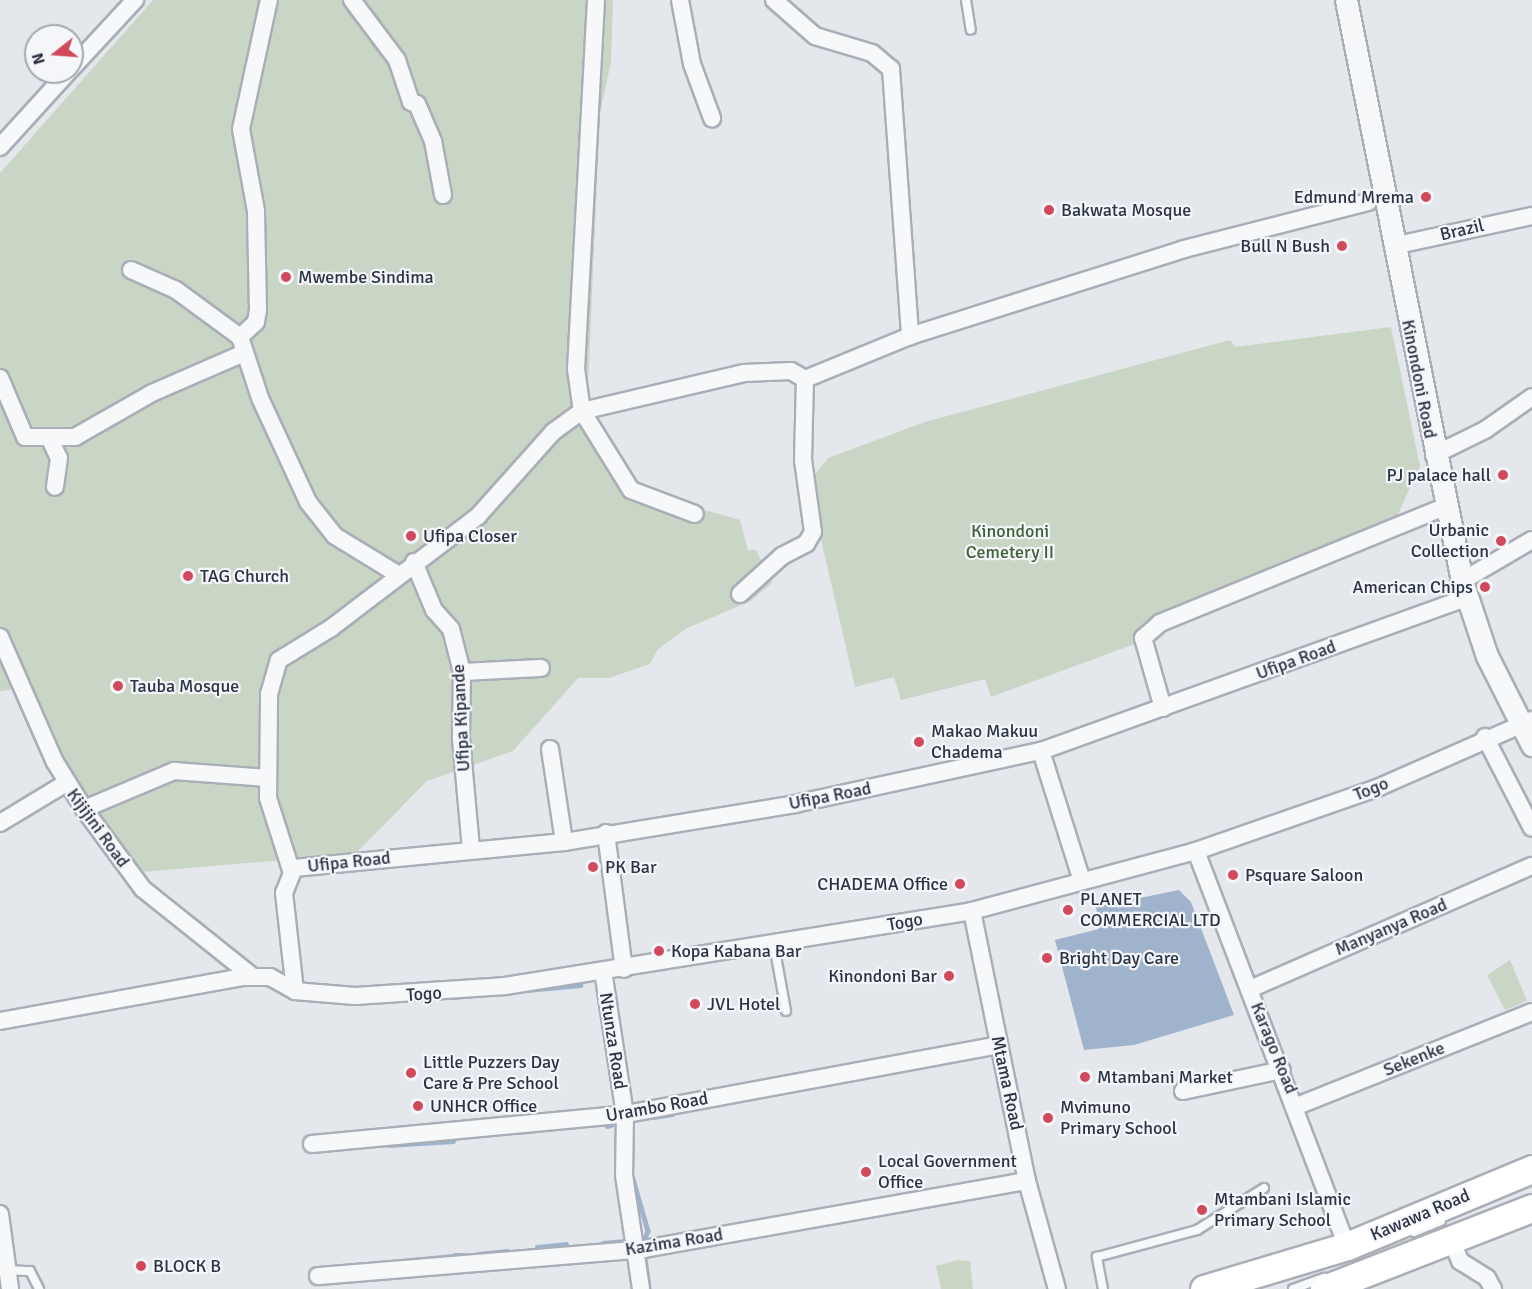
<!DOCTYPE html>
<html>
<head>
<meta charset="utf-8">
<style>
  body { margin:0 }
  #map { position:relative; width:1532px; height:1289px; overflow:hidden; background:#e4e7ec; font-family:Signika,sans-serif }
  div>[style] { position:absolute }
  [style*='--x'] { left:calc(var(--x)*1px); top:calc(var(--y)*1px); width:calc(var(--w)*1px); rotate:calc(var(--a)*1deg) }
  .green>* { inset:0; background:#c9d6c5 }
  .water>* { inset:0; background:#9fb4cc }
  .stream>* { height:4.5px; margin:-2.25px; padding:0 2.25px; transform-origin:2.25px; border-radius:2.25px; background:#9fb4cc }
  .roads { filter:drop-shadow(2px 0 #a9aeb7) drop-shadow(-2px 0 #a9aeb7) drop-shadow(0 2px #a9aeb7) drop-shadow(0 -2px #a9aeb7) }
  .service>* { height:8px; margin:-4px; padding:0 4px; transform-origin:4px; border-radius:4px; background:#f7f8fa }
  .minor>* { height:16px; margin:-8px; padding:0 8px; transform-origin:8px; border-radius:8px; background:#f7f8fa }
  .tertiary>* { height:21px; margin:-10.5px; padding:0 10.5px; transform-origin:10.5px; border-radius:10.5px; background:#f7f8fa }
  .primary>* { height:27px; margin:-13.5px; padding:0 13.5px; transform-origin:13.5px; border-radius:13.5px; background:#fff }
  .dots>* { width:16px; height:16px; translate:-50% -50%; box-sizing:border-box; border:3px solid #f4f6f9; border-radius:50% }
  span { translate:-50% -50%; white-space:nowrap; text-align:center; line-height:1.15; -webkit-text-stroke:4.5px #f4f6f9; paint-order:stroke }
  .poi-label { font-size:18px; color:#2b3445 }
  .right { translate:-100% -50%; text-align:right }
  .left { translate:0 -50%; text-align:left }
  .street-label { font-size:18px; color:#2b3445 }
  .park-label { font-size:18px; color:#3f6138 }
  .north { position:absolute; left:24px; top:24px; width:60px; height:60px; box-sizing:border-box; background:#f4f6f9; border:2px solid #a4a8b1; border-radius:50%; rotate:253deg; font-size:16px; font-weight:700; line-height:24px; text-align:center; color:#2b3445 }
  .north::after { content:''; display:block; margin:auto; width:21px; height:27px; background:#d1495b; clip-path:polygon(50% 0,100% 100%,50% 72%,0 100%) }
</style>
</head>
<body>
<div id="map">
  <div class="green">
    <i style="clip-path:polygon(153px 0,613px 0,611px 62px,600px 113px,587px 409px,639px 491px,740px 520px,748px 550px,756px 550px,772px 583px,751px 601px,687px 628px,658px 649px,650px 664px,609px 678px,578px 678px,513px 751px,427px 781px,355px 854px,142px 872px,59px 759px,29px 687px,0 691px,0 173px)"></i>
    <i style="clip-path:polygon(1391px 327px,1420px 466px,1393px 525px,1150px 625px,1140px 642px,991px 697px,985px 679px,901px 700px,894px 677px,855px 687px,820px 535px,814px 476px,828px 458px,925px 422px,1230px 340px,1235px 347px)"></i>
    <i style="clip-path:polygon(1510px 960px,1527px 1001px,1505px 1010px,1487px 975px)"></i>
    <i style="clip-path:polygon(957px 1260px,970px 1261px,973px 1289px,941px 1289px,936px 1266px)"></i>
  </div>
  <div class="water">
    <i style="clip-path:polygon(1179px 890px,1191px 902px,1234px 1015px,1134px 1045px,1084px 1050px,1055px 940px,1099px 929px,1096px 907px)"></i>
  </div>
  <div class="stream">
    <i style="--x:453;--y:997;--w:128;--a:-5.4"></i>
    <i style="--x:654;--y:1117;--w:18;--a:-9"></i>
    <i style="--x:607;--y:1126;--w:4;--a:-14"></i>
    <i style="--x:520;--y:1132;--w:33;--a:-7"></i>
    <i style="--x:388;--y:1145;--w:65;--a:-3.5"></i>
    <i style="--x:631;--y:1172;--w:61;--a:73.9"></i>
    <i style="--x:648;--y:1231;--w:8;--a:113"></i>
    <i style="--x:603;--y:1243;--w:23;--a:-5"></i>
    <i style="--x:537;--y:1247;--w:29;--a:-6"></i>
    <i style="--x:478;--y:1254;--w:29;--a:-6"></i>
    <i style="--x:455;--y:1255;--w:9;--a:0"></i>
    <i style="--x:645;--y:1259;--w:30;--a:82"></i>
    <i style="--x:402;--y:1261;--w:51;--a:-5.6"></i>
  </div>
  <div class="roads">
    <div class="service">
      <i style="--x:966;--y:0;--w:30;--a:81"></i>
      <i style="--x:774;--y:945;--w:67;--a:79.7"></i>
      <i style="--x:1414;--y:1232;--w:29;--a:-22"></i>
      <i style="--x:8;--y:1270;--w:22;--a:3"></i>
      <i style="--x:30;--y:1271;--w:20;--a:63"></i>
      <i style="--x:1103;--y:1289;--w:33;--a:-101"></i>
      <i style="--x:1097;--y:1257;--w:104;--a:-15.1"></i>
      <i style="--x:1197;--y:1230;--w:79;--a:-32.1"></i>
      <i style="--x:1293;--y:1289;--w:33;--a:-20"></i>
    </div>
    <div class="minor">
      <i style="--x:352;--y:0;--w:75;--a:53.1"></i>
      <i style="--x:397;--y:60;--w:44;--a:71.6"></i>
      <i style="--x:411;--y:102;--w:6;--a:18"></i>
      <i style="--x:417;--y:104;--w:40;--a:66.6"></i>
      <i style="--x:433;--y:141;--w:55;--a:79.5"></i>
      <i style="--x:596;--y:0;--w:370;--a:93.1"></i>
      <i style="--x:576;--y:369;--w:42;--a:81.9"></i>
      <i style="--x:582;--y:411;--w:93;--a:58.2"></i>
      <i style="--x:631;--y:490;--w:68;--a:20.6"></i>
      <i style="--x:680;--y:0;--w:65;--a:79.4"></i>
      <i style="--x:692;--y:64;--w:58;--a:69.7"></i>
      <i style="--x:774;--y:0;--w:55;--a:41.3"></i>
      <i style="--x:815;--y:36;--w:59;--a:16.6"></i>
      <i style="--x:872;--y:53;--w:25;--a:40"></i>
      <i style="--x:891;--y:69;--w:268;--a:85.9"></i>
      <i style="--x:72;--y:68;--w:93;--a:-47.2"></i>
      <i style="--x:0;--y:147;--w:101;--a:-47.8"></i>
      <i style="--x:1393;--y:246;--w:142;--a:-12.2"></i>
      <i style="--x:131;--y:270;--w:49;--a:24"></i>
      <i style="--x:176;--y:290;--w:79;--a:36.3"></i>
      <i style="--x:240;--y:337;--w:64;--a:71.8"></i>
      <i style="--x:260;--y:398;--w:115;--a:65.2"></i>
      <i style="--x:308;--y:502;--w:43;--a:51.5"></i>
      <i style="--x:335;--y:536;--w:75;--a:31.4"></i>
      <i style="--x:240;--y:337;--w:22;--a:-43"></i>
      <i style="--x:256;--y:322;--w:12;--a:-81"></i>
      <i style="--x:258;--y:310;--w:99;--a:-91.2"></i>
      <i style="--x:256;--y:211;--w:83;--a:-100.4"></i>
      <i style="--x:241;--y:129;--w:132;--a:-77.8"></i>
      <i style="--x:0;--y:378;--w:64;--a:67"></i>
      <i style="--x:25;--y:437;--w:50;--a:0"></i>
      <i style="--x:75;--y:437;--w:89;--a:-29.7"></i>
      <i style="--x:152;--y:393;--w:100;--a:-23.5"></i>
      <i style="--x:49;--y:437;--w:23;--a:65"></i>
      <i style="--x:59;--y:458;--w:29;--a:98"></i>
      <i style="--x:1434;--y:455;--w:57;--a:-26.1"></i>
      <i style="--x:1485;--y:430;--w:57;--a:-35.1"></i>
      <i style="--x:414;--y:562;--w:52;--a:67.4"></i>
      <i style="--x:434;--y:610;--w:25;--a:48"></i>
      <i style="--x:451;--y:629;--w:44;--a:75.7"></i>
      <i style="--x:462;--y:672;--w:67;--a:90.9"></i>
      <i style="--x:461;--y:739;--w:110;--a:84.8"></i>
      <i style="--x:1462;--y:581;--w:81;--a:-30.4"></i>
      <i style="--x:740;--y:594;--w:57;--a:-42.1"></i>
      <i style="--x:782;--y:556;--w:27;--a:-27"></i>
      <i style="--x:806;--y:544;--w:14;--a:-60"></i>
      <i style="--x:813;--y:532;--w:73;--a:-97.9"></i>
      <i style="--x:803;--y:460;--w:81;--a:-88.6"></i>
      <i style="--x:805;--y:379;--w:113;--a:-22.3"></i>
      <i style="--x:910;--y:336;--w:287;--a:-17.6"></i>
      <i style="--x:1184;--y:249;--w:190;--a:-14.3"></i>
      <i style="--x:0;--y:637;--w:137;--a:66.3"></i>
      <i style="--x:55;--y:762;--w:55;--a:58.3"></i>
      <i style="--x:84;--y:809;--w:99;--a:53.6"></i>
      <i style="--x:143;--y:889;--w:139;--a:38.6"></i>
      <i style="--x:462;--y:672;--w:79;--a:-2.9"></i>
      <i style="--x:1163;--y:708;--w:73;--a:-105.9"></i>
      <i style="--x:1143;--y:638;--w:23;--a:-41"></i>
      <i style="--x:1160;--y:623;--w:307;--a:-22.2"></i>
      <i style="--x:1485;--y:737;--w:102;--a:62.7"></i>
      <i style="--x:550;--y:749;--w:94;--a:81.4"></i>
      <i style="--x:1041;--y:751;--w:133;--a:72.5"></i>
      <i style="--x:84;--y:809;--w:98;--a:-22.9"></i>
      <i style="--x:174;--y:771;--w:94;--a:4.3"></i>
      <i style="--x:0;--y:823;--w:77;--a:-31.2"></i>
      <i style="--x:606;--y:833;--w:137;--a:82.5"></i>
      <i style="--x:1196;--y:851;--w:423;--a:69.1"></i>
      <i style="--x:291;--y:870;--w:76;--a:-107.7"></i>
      <i style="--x:268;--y:798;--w:104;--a:-89.4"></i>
      <i style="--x:269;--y:694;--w:35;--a:-74"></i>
      <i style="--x:279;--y:660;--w:61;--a:-31.6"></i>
      <i style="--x:331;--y:628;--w:185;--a:-37.3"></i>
      <i style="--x:478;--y:516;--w:113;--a:-48.2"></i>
      <i style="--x:553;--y:432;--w:36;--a:-36"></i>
      <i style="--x:582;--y:411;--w:166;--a:-13.2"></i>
      <i style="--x:744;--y:373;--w:47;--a:-2.4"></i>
      <i style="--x:791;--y:371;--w:16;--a:30"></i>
      <i style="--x:972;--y:911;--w:276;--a:78.5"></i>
      <i style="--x:1027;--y:1181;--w:112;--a:74.5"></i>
      <i style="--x:603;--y:971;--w:145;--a:81.3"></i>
      <i style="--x:625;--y:1114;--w:61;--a:90.9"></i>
      <i style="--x:624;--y:1175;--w:115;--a:81.5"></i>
      <i style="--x:1250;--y:989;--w:308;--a:-23.6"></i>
      <i style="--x:295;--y:991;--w:99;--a:-96.4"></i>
      <i style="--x:284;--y:893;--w:27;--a:-68"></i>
      <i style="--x:294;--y:868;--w:271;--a:-5.5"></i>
      <i style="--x:564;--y:842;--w:234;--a:-9.3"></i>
      <i style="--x:795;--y:804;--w:252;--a:-12.2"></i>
      <i style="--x:1041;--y:751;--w:453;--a:-19.8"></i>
      <i style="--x:0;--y:1021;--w:246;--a:-10.3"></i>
      <i style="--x:242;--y:977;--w:28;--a:0"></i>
      <i style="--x:270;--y:977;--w:29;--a:29"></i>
      <i style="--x:295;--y:991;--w:60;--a:4.8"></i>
      <i style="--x:355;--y:996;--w:150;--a:-3.8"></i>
      <i style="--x:505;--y:986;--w:473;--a:-9.1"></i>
      <i style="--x:972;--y:911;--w:232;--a:-15"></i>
      <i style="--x:1196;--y:851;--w:192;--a:-19.2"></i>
      <i style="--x:1377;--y:788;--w:169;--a:-23.7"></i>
      <i style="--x:1183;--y:1091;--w:101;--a:-12"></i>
      <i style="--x:1297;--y:1106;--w:253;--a:-21.8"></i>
      <i style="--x:312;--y:1144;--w:316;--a:-5.4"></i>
      <i style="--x:627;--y:1114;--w:378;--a:-10.5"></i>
      <i style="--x:0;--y:1214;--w:76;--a:82.4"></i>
      <i style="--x:1452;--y:1241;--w:22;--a:68"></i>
      <i style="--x:1460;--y:1261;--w:32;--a:32"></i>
      <i style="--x:1487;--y:1278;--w:13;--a:61"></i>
      <i style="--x:318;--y:1276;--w:327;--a:-4.7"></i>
      <i style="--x:644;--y:1249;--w:389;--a:-10.1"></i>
    </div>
    <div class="tertiary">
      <i style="--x:1346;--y:0;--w:592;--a:78.71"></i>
      <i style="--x:1462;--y:581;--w:79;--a:71.6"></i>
      <i style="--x:1487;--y:656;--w:100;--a:63.2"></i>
    </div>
    <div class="primary">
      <i style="--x:1204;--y:1289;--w:149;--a:-16.7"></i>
      <i style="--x:1347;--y:1246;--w:200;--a:-22.6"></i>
      <i style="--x:1324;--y:1289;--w:223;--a:-21.3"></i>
    </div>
  </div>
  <div class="dots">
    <i style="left:1426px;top:197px;background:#d1495b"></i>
    <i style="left:1049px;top:210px;background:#d1495b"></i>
    <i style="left:1342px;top:246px;background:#d1495b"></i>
    <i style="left:286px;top:277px;background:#d1495b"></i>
    <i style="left:1503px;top:475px;background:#d1495b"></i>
    <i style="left:411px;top:536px;background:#d1495b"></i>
    <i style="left:1501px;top:541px;background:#d1495b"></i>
    <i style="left:188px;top:576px;background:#d1495b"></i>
    <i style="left:1485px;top:587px;background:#d1495b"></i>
    <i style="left:118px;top:686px;background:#d1495b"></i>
    <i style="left:919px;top:742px;background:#d1495b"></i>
    <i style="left:593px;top:867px;background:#d1495b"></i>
    <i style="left:1233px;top:875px;background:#d1495b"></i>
    <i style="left:960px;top:884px;background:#d1495b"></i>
    <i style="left:1068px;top:910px;background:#d1495b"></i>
    <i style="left:659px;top:951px;background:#d1495b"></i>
    <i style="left:1047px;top:958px;background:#d1495b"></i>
    <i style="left:949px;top:976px;background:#d1495b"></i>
    <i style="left:695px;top:1004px;background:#d1495b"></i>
    <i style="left:411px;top:1073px;background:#d1495b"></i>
    <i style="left:1085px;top:1077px;background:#d1495b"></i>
    <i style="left:418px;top:1106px;background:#d1495b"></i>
    <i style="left:1048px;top:1118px;background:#d1495b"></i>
    <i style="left:866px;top:1172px;background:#d1495b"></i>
    <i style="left:1202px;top:1210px;background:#d1495b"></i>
    <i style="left:141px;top:1266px;background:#d1495b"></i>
  </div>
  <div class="poi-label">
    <span class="right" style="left:1414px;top:197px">Edmund Mrema</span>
    <span class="left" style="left:1061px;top:210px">Bakwata Mosque</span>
    <span class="right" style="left:1330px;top:246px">Bull N Bush</span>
    <span class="left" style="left:298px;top:277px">Mwembe Sindima</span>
    <span class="right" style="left:1491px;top:475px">PJ palace hall</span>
    <span class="right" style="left:1489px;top:541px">Urbanic<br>Collection</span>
    <span class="left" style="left:423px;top:536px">Ufipa Closer</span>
    <span class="left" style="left:200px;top:576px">TAG Church</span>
    <span class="right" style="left:1473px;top:587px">American Chips</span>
    <span class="left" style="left:130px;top:686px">Tauba Mosque</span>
    <span class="left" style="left:931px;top:742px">Makao Makuu<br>Chadema</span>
    <span class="left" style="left:605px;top:867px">PK Bar</span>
    <span class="left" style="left:1245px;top:875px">Psquare Saloon</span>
    <span class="right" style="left:948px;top:884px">CHADEMA Office</span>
    <span class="left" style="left:1080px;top:910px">PLANET<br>COMMERCIAL LTD</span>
    <span class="left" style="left:671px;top:951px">Kopa Kabana Bar</span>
    <span class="left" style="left:1059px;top:958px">Bright Day Care</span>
    <span class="right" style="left:937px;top:976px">Kinondoni Bar</span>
    <span class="left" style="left:707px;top:1004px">JVL Hotel</span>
    <span class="left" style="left:423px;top:1073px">Little Puzzers Day<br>Care &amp; Pre School</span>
    <span class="left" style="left:1097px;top:1077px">Mtambani Market</span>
    <span class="left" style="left:430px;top:1106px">UNHCR Office</span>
    <span class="left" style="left:1060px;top:1118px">Mvimuno<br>Primary School</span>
    <span class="left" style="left:878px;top:1172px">Local Government<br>Office</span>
    <span class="left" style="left:1214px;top:1210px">Mtambani Islamic<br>Primary School</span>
    <span class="left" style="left:153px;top:1266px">BLOCK B</span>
  </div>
  <div class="street-label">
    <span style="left:1462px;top:230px;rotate:-13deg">Brazil</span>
    <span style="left:1419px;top:379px;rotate:79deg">Kinondoni Road</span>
    <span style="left:1296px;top:660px;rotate:-20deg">Ufipa Road</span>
    <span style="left:461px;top:718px;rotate:-93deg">Ufipa Kipande</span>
    <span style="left:1371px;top:789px;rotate:-22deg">Togo</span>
    <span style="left:830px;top:796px;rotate:-11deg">Ufipa Road</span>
    <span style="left:98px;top:828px;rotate:54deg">Kijijini Road</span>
    <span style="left:349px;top:862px;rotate:-6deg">Ufipa Road</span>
    <span style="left:905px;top:922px;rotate:-10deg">Togo</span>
    <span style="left:1391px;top:927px;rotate:-23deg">Manyanya Road</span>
    <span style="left:424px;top:994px;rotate:-4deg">Togo</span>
    <span style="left:613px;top:1041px;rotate:81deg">Ntunza Road</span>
    <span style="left:1274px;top:1048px;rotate:68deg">Karago Road</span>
    <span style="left:1414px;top:1059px;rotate:-22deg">Sekenke</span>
    <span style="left:1007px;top:1083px;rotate:78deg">Mtama Road</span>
    <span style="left:657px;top:1107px;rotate:-10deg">Urambo Road</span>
    <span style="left:1420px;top:1215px;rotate:-23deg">Kawawa Road</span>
    <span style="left:674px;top:1242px;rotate:-9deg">Kazima Road</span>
  </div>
  <div class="park-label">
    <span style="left:1010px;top:542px">Kinondoni<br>Cemetery II</span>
  </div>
  <div class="north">N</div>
</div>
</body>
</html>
